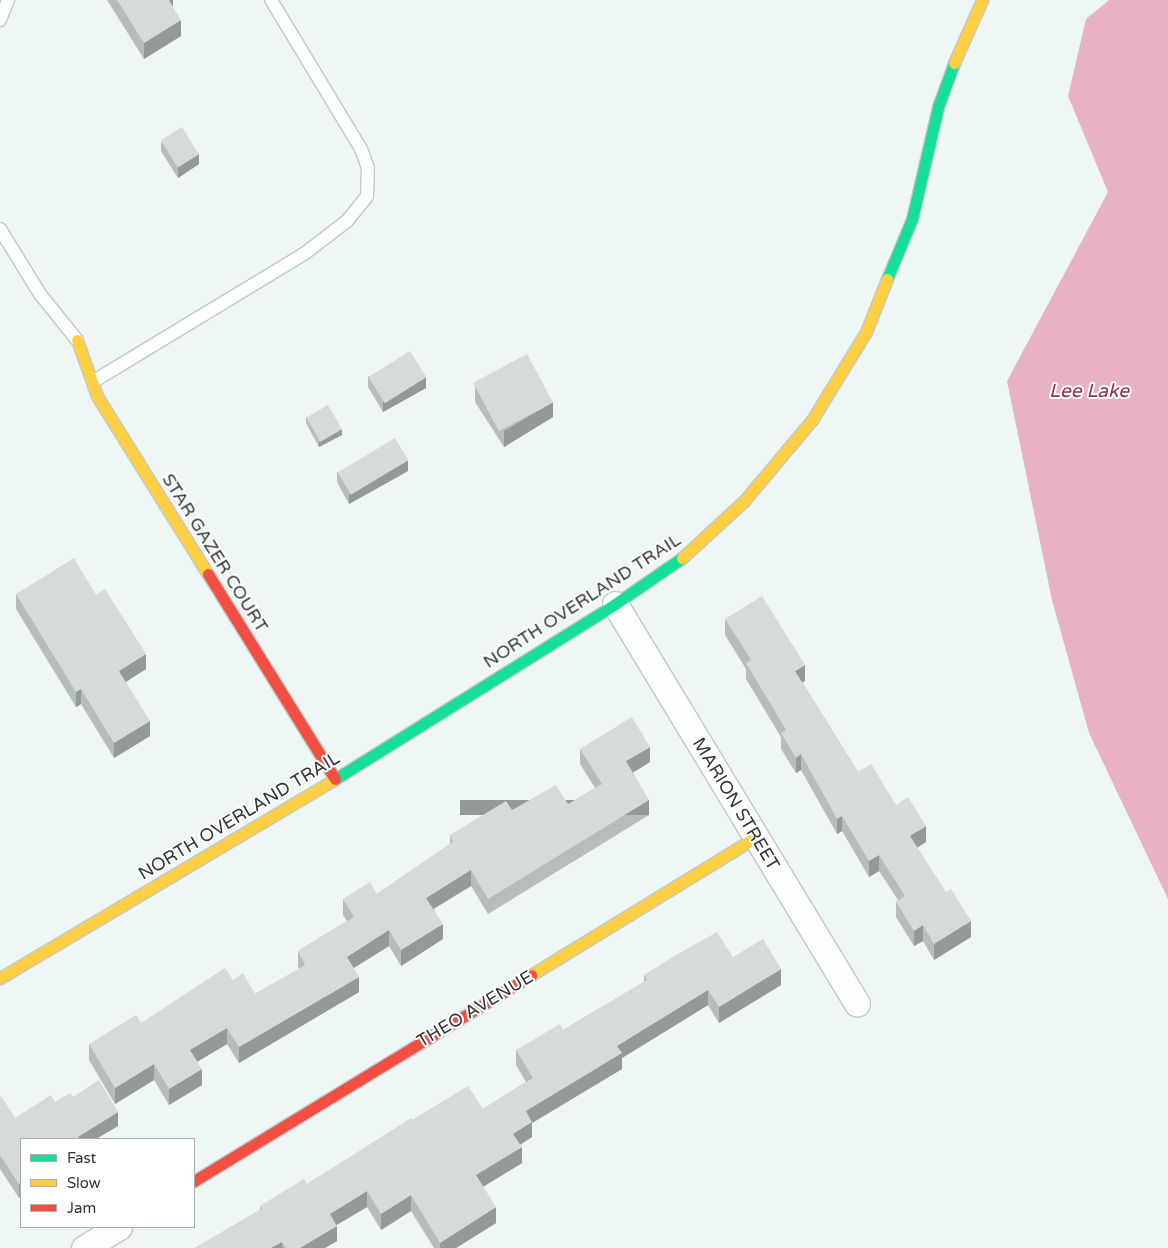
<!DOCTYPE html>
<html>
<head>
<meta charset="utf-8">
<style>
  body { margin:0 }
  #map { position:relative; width:1168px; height:1248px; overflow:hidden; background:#eef6f6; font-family:"Varela Round",sans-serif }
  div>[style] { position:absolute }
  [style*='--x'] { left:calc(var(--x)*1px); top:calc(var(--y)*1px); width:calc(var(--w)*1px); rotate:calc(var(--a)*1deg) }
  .water>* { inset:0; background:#e8b2c2 }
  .roads { filter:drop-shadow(1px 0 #c1c8c8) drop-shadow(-1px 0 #c1c8c8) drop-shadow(0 1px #c1c8c8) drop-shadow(0 -1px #c1c8c8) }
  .lane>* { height:12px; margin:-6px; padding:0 6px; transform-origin:6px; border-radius:6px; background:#fcfefe }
  .street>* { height:25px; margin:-12.5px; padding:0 12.5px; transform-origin:12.5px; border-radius:12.5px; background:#fcfefe }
  .fast>* { height:11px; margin:-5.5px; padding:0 5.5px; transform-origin:5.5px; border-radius:5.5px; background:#16e098 }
  .slow>* { height:11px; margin:-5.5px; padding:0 5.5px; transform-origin:5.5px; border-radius:5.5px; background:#ffcf43 }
  .jam>* { height:11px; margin:-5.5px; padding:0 5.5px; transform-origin:5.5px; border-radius:5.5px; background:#f24e42 }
  .wall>* { inset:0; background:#b7bcbc }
  .shaded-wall>* { inset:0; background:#959999; transform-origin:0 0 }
  .building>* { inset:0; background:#d5dbdb; transform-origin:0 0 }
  span { translate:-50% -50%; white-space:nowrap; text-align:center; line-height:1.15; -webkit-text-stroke:4px #fff; paint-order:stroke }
  .street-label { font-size:18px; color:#303535 }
  .water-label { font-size:19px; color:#8e3052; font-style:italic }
  .legend { position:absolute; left:20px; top:1138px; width:175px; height:90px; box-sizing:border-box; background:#fff; border:1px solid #acaeae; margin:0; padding:6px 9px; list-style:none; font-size:15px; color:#303535 }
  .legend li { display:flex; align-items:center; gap:10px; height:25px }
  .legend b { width:25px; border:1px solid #acaeae }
</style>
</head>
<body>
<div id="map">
  <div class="water">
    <i style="clip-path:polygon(1109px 0,1168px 0,1168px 899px,1089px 733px,1052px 600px,1007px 381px,1108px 192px,1068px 96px,1086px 19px)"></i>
  </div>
  <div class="roads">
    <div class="lane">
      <i style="--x:0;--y:20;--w:22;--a:-68"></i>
      <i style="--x:0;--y:229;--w:76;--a:58.4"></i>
      <i style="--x:40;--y:294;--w:59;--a:51.2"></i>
      <i style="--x:94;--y:381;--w:245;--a:-31.2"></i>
      <i style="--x:304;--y:254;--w:54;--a:-37.5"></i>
      <i style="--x:347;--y:221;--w:32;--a:-51"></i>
      <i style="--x:367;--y:196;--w:28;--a:-88"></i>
      <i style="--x:368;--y:168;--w:20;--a:-110"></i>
      <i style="--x:361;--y:149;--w:174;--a:-121.1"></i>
    </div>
    <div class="street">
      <i style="--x:615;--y:604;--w:467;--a:58.8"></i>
      <i style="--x:84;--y:1248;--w:41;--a:-31"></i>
    </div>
    <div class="fast">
      <i style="--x:887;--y:279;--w:65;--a:-67.4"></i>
      <i style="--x:912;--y:219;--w:115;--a:-76.9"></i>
      <i style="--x:938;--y:107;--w:47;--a:-70"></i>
      <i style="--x:332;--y:781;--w:334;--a:-32"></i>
      <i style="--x:615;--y:604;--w:81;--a:-34.5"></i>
    </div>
    <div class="slow">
      <i style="--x:954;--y:63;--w:69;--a:-66"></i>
      <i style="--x:77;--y:340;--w:59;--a:70.3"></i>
      <i style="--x:97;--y:396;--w:210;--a:58.1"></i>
      <i style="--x:682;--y:558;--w:84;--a:-42.6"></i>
      <i style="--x:744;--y:501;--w:106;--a:-50"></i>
      <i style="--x:812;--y:420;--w:103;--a:-58.5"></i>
      <i style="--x:866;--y:332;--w:57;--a:-68.4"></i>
      <i style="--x:531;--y:975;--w:264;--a:-31.5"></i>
      <i style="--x:0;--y:978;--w:386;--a:-30.7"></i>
    </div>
    <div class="jam">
      <i style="--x:208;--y:574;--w:241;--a:58.2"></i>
      <i style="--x:194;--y:1181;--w:395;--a:-31.4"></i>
    </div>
  </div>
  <div class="wall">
    <i style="clip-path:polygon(107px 0,173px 0,173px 7px,181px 36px,144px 59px)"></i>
    <i style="clip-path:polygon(161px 141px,199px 164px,178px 178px,161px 151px)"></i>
    <i style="clip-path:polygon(368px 376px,426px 388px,383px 412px,368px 387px)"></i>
    <i style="clip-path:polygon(475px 386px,553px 417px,504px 447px,475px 402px)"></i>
    <i style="clip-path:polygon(306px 417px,342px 435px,319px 447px,306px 423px)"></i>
    <i style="clip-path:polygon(408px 471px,349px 504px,337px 482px,337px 472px)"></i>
    <i style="clip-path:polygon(16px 594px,96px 595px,146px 669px,126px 682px,150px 736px,114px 758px,81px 704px,76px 707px,16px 609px)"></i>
    <i style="clip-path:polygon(725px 619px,805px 681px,802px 682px,858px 772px,896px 805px,926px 842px,917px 847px,971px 937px,934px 960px,923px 941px,914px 946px,896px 917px,896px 902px,898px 900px,879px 871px,869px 877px,842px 831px,837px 834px,801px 770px,796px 773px,781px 749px,781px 737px,746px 679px,746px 669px,725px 635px)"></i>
    <i style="clip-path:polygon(580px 749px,650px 762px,633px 772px,649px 815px,488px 914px,471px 886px,434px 909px,443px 939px,401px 966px,389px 946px,354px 968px,359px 992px,239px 1063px,227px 1044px,197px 1062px,202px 1085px,169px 1105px,154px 1080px,115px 1104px,89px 1060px,89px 1044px,141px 1023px,233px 980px,255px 994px,299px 969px,298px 967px,298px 951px,347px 921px,343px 915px,343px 899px,377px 894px,450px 844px,450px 835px,512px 810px,568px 804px,595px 788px,580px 764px)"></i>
    <i style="clip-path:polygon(733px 957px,781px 985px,719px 1023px,708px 1005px,622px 1058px,622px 1069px,532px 1123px,532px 1137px,520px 1145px,522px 1163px,483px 1187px,496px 1223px,456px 1248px,434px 1248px,411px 1211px,381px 1230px,367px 1207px,336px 1225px,337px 1241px,325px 1248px,195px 1248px,260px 1210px,260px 1206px,307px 1184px,412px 1120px,483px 1109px,526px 1082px,516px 1065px,516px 1050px,563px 1030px,595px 1011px,644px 982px,644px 975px)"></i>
    <i style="clip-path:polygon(0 1097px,15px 1118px,55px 1102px,73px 1097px,118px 1126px,96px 1139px,21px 1139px,21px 1197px,19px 1198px,0 1169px)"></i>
  </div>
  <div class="shaded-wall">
    <i style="clip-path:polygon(167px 0,173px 0,173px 10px)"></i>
    <i style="clip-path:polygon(181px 20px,181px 36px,144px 59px,144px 43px)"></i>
    <i style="clip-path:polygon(199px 154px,199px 164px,178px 178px,178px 167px)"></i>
    <i style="clip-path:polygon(426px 377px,426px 388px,383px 412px,383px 401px)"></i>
    <i style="clip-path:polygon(553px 402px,553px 417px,504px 447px,504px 431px)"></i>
    <i style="clip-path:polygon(342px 429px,342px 435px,319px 447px,319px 442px)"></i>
    <i style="clip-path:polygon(408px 460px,408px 471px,349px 504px,349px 494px)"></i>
    <i style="clip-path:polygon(146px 654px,146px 669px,119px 686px,119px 671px)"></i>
    <i style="clip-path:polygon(805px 665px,805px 681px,795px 686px,795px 671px)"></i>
    <i style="clip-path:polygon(81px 689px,81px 704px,76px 707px,76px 692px)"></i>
    <i style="clip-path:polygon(150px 721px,150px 736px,114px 758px,114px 743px)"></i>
    <i style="clip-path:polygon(650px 747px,650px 762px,626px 777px,626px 761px)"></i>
    <i style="clip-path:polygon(801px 754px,801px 770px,796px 773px,796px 758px)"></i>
    <i style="left:649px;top:800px;width:15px;height:189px;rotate:90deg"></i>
    <i style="clip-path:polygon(842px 816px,842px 831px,837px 834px,837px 819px)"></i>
    <i style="clip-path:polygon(926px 826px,926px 842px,910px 852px,910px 836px)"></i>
    <i style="clip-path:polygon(879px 855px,879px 871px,869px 877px,869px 861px)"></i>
    <i style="clip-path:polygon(471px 870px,471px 886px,426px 913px,426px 898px)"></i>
    <i style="clip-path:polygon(971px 921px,971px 937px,934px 960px,934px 944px)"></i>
    <i style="clip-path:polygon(443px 924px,443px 939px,401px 966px,401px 950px)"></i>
    <i style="clip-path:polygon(923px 925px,923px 941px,914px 946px,914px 931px)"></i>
    <i style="clip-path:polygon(389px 930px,389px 946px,347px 972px,347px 957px)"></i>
    <i style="clip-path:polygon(781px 969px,781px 985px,719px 1023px,719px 1007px)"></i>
    <i style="clip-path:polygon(359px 977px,359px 992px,239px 1063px,239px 1047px)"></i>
    <i style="clip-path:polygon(708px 990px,708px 1005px,622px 1058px,622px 1069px,532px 1123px,532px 1137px,513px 1149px,513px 1134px,526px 1111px,617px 1046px)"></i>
    <i style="clip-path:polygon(227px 1028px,227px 1044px,190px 1066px,190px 1050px)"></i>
    <i style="clip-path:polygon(154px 1064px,154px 1080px,115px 1104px,115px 1088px)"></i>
    <i style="clip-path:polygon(202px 1069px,202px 1085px,169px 1105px,169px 1089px)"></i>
    <i style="clip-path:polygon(118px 1112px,118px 1126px,96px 1139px,78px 1139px,78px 1137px)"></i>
    <i style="clip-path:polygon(522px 1147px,522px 1163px,476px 1191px,476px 1175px)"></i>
    <i style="left:21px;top:1183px;width:14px;height:2px;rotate:90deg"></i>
    <i style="clip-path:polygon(367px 1191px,367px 1207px,330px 1229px,330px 1214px)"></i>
    <i style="clip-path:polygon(411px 1195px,411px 1211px,381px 1230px,381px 1214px)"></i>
    <i style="clip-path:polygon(496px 1207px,496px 1223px,456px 1248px,440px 1248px,440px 1243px)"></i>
    <i style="clip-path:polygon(337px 1226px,337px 1241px,325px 1248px,300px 1248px)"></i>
    <i style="clip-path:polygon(282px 1242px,282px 1248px,271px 1248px)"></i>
  </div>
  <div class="building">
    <i style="clip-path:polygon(117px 0,169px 0,181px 20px,144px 43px)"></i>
    <i style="left:182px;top:127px;width:32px;height:25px;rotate:58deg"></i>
    <i style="left:410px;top:351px;width:31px;height:49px;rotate:58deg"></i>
    <i style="left:527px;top:354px;width:55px;height:61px;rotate:62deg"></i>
    <i style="left:328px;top:405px;width:28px;height:25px;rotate:60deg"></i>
    <i style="left:395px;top:438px;width:26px;height:67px;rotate:59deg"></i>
    <i style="clip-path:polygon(74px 558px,96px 595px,105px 589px,146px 654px,119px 671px,150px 721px,114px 743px,81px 689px,76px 692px,16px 594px)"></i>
    <i style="clip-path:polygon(762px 596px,805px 665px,795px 671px,858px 772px,871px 764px,896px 805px,908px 797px,926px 826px,910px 836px,946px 892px,951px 889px,971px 921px,934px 944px,923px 925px,914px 931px,896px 902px,905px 896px,879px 855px,869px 861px,842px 816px,837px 819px,801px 754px,796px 758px,781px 733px,786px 730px,746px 663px,751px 660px,725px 619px)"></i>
    <i style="clip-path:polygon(632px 717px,650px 747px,626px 761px,649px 800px,488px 899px,471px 870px,426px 898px,443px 924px,401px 950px,389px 930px,347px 957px,359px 977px,239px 1047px,227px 1028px,190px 1050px,202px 1069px,169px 1089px,154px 1064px,115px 1088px,89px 1044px,136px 1015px,141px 1023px,225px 968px,233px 980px,243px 973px,255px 994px,305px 965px,298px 951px,354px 917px,343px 899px,370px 882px,377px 894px,453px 842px,450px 835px,506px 801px,512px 810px,556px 785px,568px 804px,602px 784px,580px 749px)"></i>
    <i style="clip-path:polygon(717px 932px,733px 957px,763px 939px,781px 969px,719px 1007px,708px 990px,617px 1046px,622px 1053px,526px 1111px,532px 1122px,513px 1134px,522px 1147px,476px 1175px,496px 1207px,440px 1243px,411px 1195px,381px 1214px,367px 1191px,330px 1214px,337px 1226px,300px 1248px,286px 1248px,282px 1242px,271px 1248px,195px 1248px,262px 1209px,260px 1206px,304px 1179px,307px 1184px,411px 1118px,412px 1120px,468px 1086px,483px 1109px,533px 1078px,516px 1050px,560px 1024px,563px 1030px,595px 1011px,647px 980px,644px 975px,671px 958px)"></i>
    <i style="clip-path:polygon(99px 1080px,118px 1112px,78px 1137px,80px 1139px,21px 1139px,21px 1183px,19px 1184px,0 1155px,0 1097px,1px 1096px,15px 1118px,51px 1095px,55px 1102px,70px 1093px,73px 1097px)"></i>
  </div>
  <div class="street-label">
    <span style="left:215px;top:553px;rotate:58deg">STAR GAZER COURT</span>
    <span style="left:582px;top:601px;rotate:-33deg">NORTH OVERLAND TRAIL</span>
    <span style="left:736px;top:804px;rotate:59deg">MARION STREET</span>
    <span style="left:239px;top:816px;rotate:-31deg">NORTH OVERLAND TRAIL</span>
    <span style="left:475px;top:1009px;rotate:-31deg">THEO AVENUE</span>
  </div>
  <div class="water-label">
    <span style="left:1089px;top:392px">Lee Lake</span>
  </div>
  <ul class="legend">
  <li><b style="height:6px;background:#16e098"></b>Fast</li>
  <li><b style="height:6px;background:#ffcf43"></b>Slow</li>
  <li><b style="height:6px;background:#f24e42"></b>Jam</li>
  </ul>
</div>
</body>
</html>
